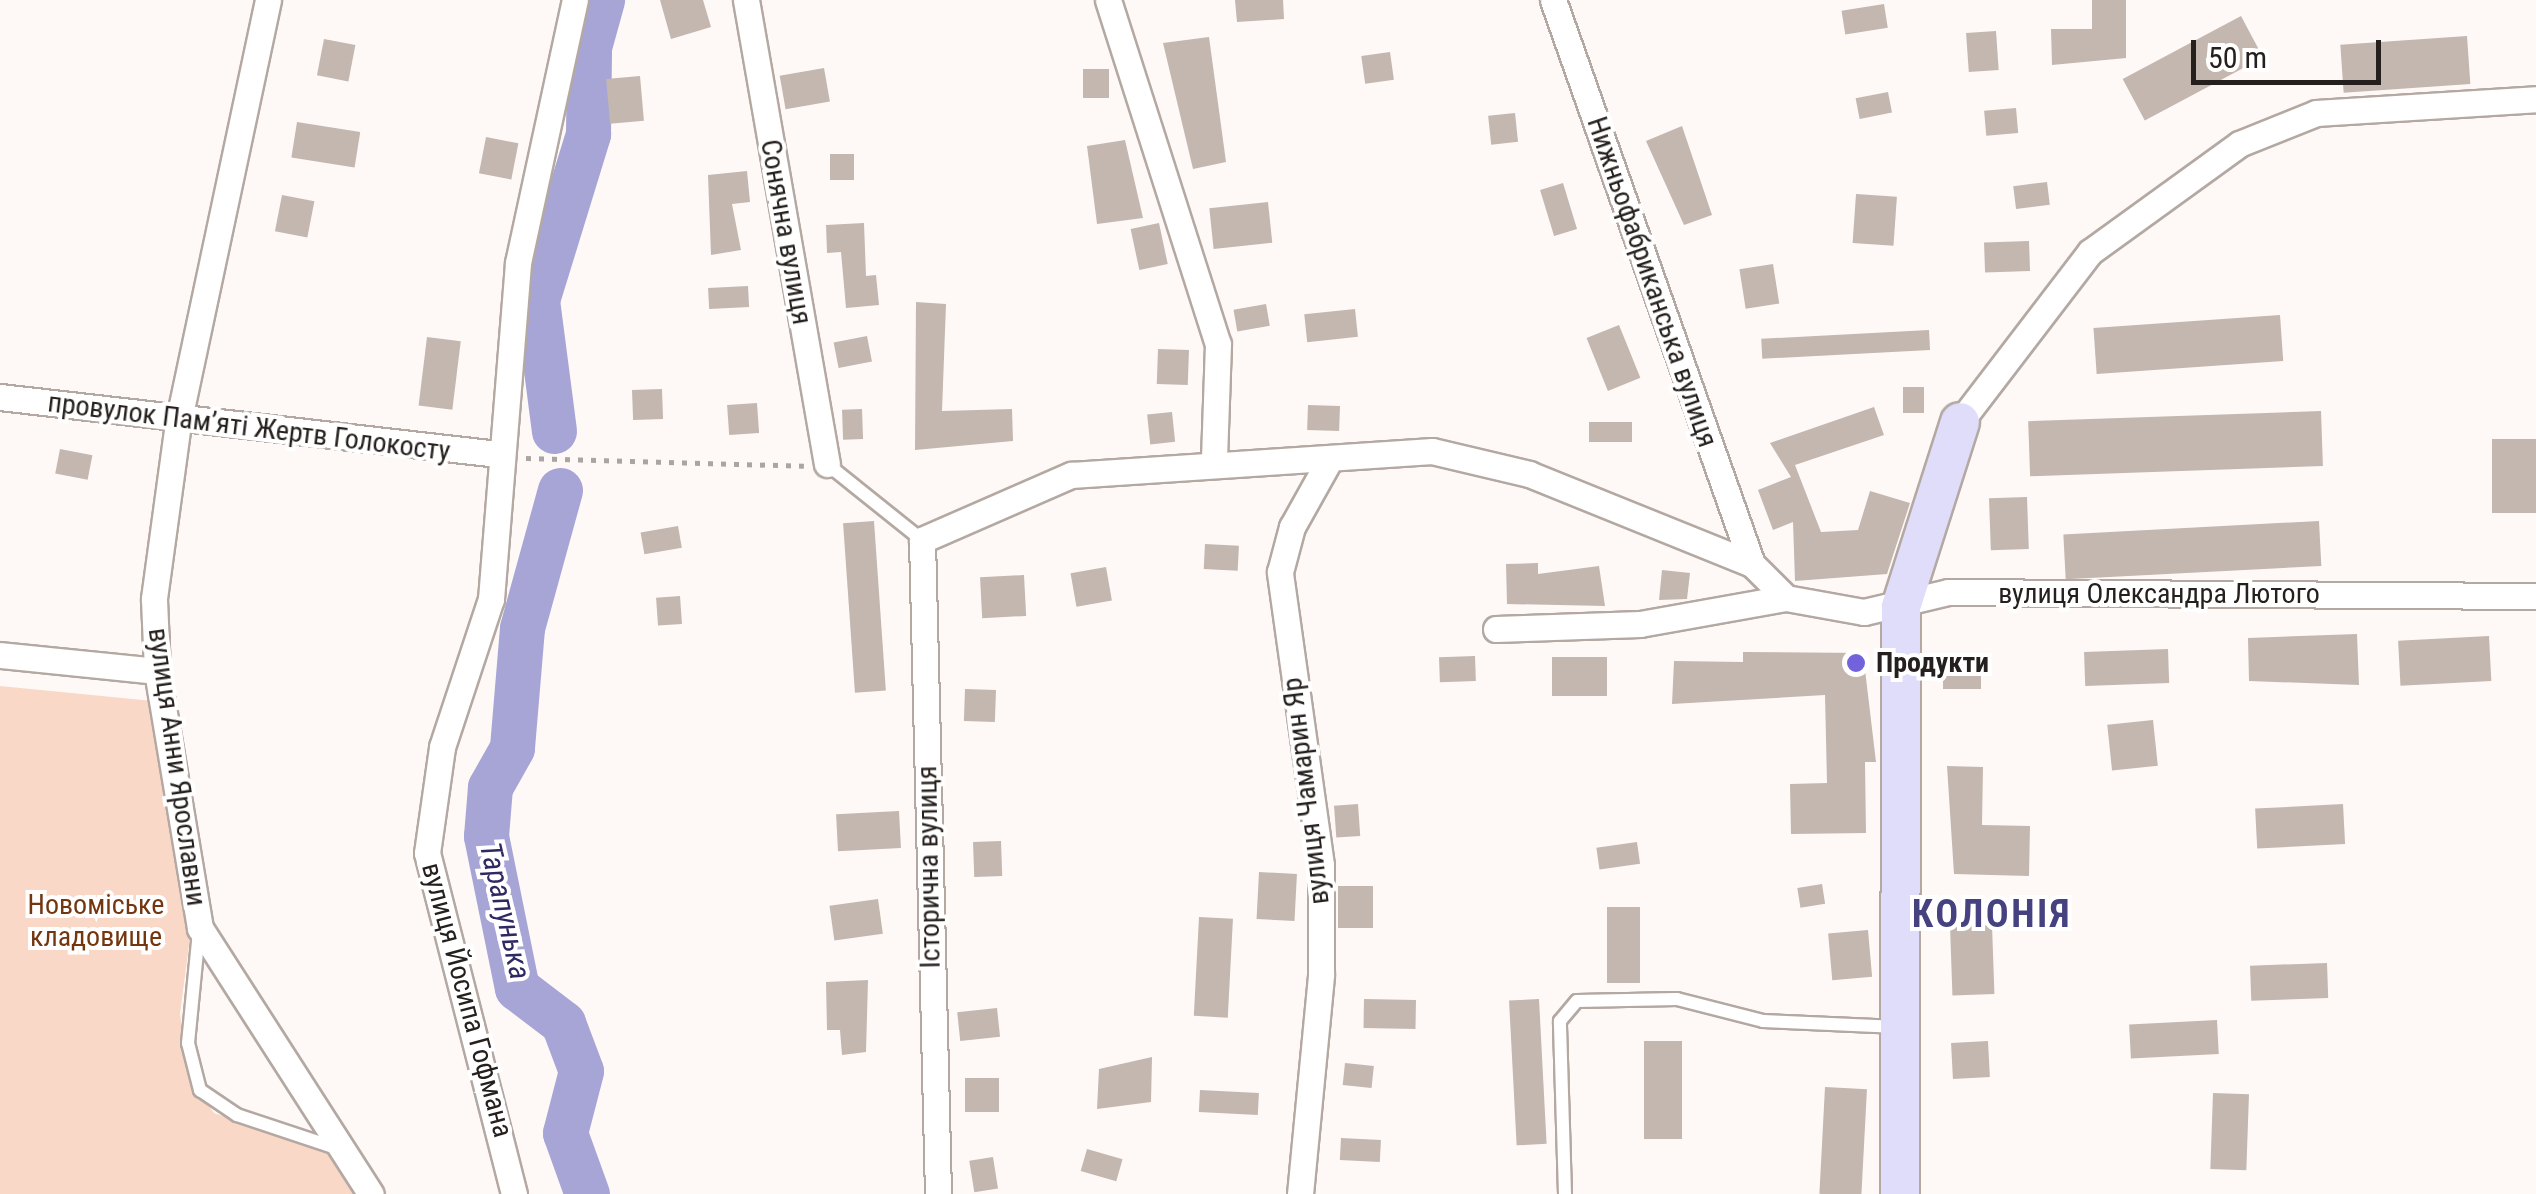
<!DOCTYPE html>
<html>
<head>
<meta charset="utf-8">
<style>
  body { margin:0 }
  #map { position:relative; width:2536px; height:1194px; overflow:hidden; background:#fef9f6; font-family:"Roboto Condensed",sans-serif }
  div>[style] { position:absolute }
  [style*='--x'] { left:calc(var(--x)*1px); top:calc(var(--y)*1px); width:calc(var(--w)*1px); rotate:calc(var(--a)*1deg) }
  .green>* { inset:0; background:#fad8c7 }
  .river>* { height:45px; margin:-22.5px; padding:0 22.5px; transform-origin:22.5px; border-radius:22.5px; background:#a6a5d6 }
  .building>* { inset:0; background:#c3b7b0; transform-origin:0 0 }
  .path>* { height:5px; margin-top:-2.5px; transform-origin:0; background:repeating-linear-gradient(90deg,#aaa5a2 0 5px,transparent 0 13px) }
  .roads { filter:drop-shadow(2px 0 #b4a8a2) drop-shadow(-2px 0 #b4a8a2) drop-shadow(0 2px #b4a8a2) drop-shadow(0 -2px #b4a8a2) }
  .lane>* { height:12px; margin:-6px; padding:0 6px; transform-origin:6px; border-radius:6px; background:#fff }
  .street>* { height:25px; margin:-12.5px; padding:0 12.5px; transform-origin:12.5px; border-radius:12.5px; background:#fff }
  .secondary>* { height:38px; margin:-19px; padding:0 19px; transform-origin:19px; border-radius:19px; background:#dfddfa }
  .dots>* { width:28px; height:28px; translate:-50% -50%; box-sizing:border-box; border:5px solid #fff; border-radius:50% }
  span { translate:-50% -50%; white-space:nowrap; text-align:center; line-height:1.15; -webkit-text-stroke:8px #fff; paint-order:stroke }
  .street-label { font-size:28px; color:#25201e }
  .poi-label { font-size:28px; color:#25201e; font-weight:700 }
  .left { translate:0 -50%; text-align:left }
  .park-label { font-size:28px; color:#73360f }
  .water-label { font-size:30px; color:#2f2862; font-style:italic }
  .district-label { font-size:38px; color:#46417f; font-weight:700; letter-spacing:2.5px }
  .scale { position:absolute; left:2191px; top:40px; width:190px; height:45px; box-sizing:border-box; border:5px solid #25201e; border-top:0; padding-left:12px; font-size:30px; line-height:35px; white-space:nowrap; color:#25201e; -webkit-text-stroke:8px #fff; paint-order:stroke }
</style>
</head>
<body>
<div id="map">
  <div class="green">
    <i style="clip-path:polygon(0 686px,153px 701px,192px 922px,180px 1014px,189px 1078px,214px 1113px,335px 1155px,361px 1194px,0 1194px)"></i>
  </div>
  <div class="river">
    <i style="--x:554;--y:431;--w:132;--a:-97.4"></i>
    <i style="--x:537;--y:300;--w:174;--a:-72.9"></i>
    <i style="--x:588;--y:134;--w:87;--a:-89.3"></i>
    <i style="--x:589;--y:47;--w:49;--a:-74.5"></i>
    <i style="--x:560;--y:490;--w:143;--a:105.4"></i>
    <i style="--x:522;--y:628;--w:120;--a:94.8"></i>
    <i style="--x:512;--y:748;--w:45;--a:119.4"></i>
    <i style="--x:490;--y:787;--w:49;--a:94.7"></i>
    <i style="--x:486;--y:836;--w:155;--a:78.5"></i>
    <i style="--x:517;--y:988;--w:58;--a:37.3"></i>
    <i style="--x:563;--y:1023;--w:51;--a:69.4"></i>
    <i style="--x:581;--y:1071;--w:64;--a:104.5"></i>
    <i style="--x:565;--y:1133;--w:65;--a:70.2"></i>
  </div>
  <div class="building">
    <i style="clip-path:polygon(660px 0,703px 0,711px 27px,671px 39px)"></i>
    <i style="clip-path:polygon(1235px 0,1283px 0,1284px 19px,1237px 22px)"></i>
    <i style="clip-path:polygon(2092px 0,2126px 0,2126px 58px,2052px 65px,2051px 29px,2092px 29px)"></i>
    <i style="left:1884px;top:4px;width:24px;height:43px;rotate:81deg"></i>
    <i style="left:2241px;top:16px;width:47px;height:134px;rotate:62deg"></i>
    <i style="left:1996px;top:31px;width:39px;height:30px;rotate:86deg"></i>
    <i style="left:2467px;top:36px;width:48px;height:127px;rotate:86deg"></i>
    <i style="clip-path:polygon(1209px 37px,1226px 162px,1193px 169px,1163px 43px)"></i>
    <i style="left:324px;top:39px;width:32px;height:37px;rotate:11deg"></i>
    <i style="left:1390px;top:52px;width:28px;height:29px;rotate:82deg"></i>
    <i style="left:824px;top:68px;width:34px;height:45px;rotate:80deg"></i>
    <i style="left:1083px;top:69px;width:26px;height:29px"></i>
    <i style="left:640px;top:76px;width:45px;height:34px;rotate:85deg"></i>
    <i style="left:1888px;top:92px;width:21px;height:33px;rotate:79deg"></i>
    <i style="left:2016px;top:108px;width:25px;height:32px;rotate:85deg"></i>
    <i style="left:1515px;top:113px;width:29px;height:27px;rotate:84deg"></i>
    <i style="left:297px;top:122px;width:64px;height:36px;rotate:9deg"></i>
    <i style="clip-path:polygon(1682px 126px,1712px 215px,1684px 225px,1646px 141px)"></i>
    <i style="left:486px;top:137px;width:33px;height:37px;rotate:11deg"></i>
    <i style="clip-path:polygon(1125px 140px,1143px 218px,1097px 224px,1087px 146px)"></i>
    <i style="left:830px;top:154px;width:24px;height:26px"></i>
    <i style="clip-path:polygon(747px 171px,750px 202px,732px 204px,741px 250px,711px 255px,708px 175px)"></i>
    <i style="left:2047px;top:182px;width:23px;height:34px;rotate:83deg"></i>
    <i style="left:1563px;top:183px;width:48px;height:24px;rotate:73deg"></i>
    <i style="left:1856px;top:194px;width:41px;height:49px;rotate:4deg"></i>
    <i style="left:282px;top:195px;width:33px;height:37px;rotate:11deg"></i>
    <i style="left:1268px;top:202px;width:41px;height:59px;rotate:84deg"></i>
    <i style="clip-path:polygon(864px 223px,866px 276px,876px 275px,879px 305px,846px 308px,841px 252px,827px 253px,826px 225px)"></i>
    <i style="left:1159px;top:223px;width:42px;height:29px;rotate:78deg"></i>
    <i style="left:2029px;top:241px;width:30px;height:45px;rotate:88deg"></i>
    <i style="left:1773px;top:264px;width:40px;height:34px;rotate:81deg"></i>
    <i style="left:748px;top:286px;width:21px;height:40px;rotate:87deg"></i>
    <i style="clip-path:polygon(916px 302px,946px 304px,942px 411px,1012px 409px,1013px 441px,915px 450px)"></i>
    <i style="left:1266px;top:304px;width:22px;height:33px;rotate:80deg"></i>
    <i style="left:1355px;top:309px;width:28px;height:51px;rotate:84deg"></i>
    <i style="left:2280px;top:315px;width:46px;height:187px;rotate:86deg"></i>
    <i style="left:1619px;top:325px;width:57px;height:35px;rotate:68deg"></i>
    <i style="left:1929px;top:330px;width:20px;height:168px;rotate:87deg"></i>
    <i style="left:867px;top:336px;width:26px;height:34px;rotate:79deg"></i>
    <i style="left:427px;top:337px;width:34px;height:69px;rotate:7deg"></i>
    <i style="left:1158px;top:349px;width:31px;height:35px;rotate:2deg"></i>
    <i style="left:1924px;top:387px;width:26px;height:21px;rotate:90deg"></i>
    <i style="left:662px;top:389px;width:30px;height:30px;rotate:88deg"></i>
    <i style="left:757px;top:403px;width:30px;height:30px;rotate:86deg"></i>
    <i style="left:1308px;top:405px;width:32px;height:25px;rotate:2deg"></i>
    <i style="clip-path:polygon(1874px 407px,1884px 435px,1795px 465px,1821px 532px,1858px 530px,1870px 491px,1910px 503px,1887px 574px,1795px 581px,1793px 522px,1773px 530px,1758px 490px,1791px 477px,1770px 443px)"></i>
    <i style="left:862px;top:409px;width:30px;height:20px;rotate:88deg"></i>
    <i style="left:2321px;top:411px;width:55px;height:293px;rotate:88deg"></i>
    <i style="left:1172px;top:412px;width:30px;height:25px;rotate:84deg"></i>
    <i style="left:1589px;top:422px;width:43px;height:20px"></i>
    <i style="left:2492px;top:439px;width:44px;height:74px"></i>
    <i style="left:60px;top:449px;width:33px;height:25px;rotate:11deg"></i>
    <i style="left:2027px;top:497px;width:52px;height:38px;rotate:88deg"></i>
    <i style="left:874px;top:521px;width:170px;height:31px;rotate:86deg"></i>
    <i style="left:2319px;top:521px;width:45px;height:256px;rotate:87deg"></i>
    <i style="left:678px;top:526px;width:22px;height:38px;rotate:80deg"></i>
    <i style="left:1205px;top:544px;width:34px;height:25px;rotate:3deg"></i>
    <i style="clip-path:polygon(1538px 563px,1538px 574px,1599px 566px,1605px 606px,1507px 604px,1506px 564px)"></i>
    <i style="left:1106px;top:567px;width:34px;height:36px;rotate:80deg"></i>
    <i style="clip-path:polygon(1662px 570px,1690px 573px,1687px 599px,1659px 600px)"></i>
    <i style="left:1024px;top:575px;width:41px;height:44px;rotate:87deg"></i>
    <i style="left:680px;top:596px;width:28px;height:24px;rotate:86deg"></i>
    <i style="clip-path:polygon(2357px 634px,2359px 685px,2249px 681px,2248px 638px)"></i>
    <i style="left:2489px;top:636px;width:45px;height:91px;rotate:87deg"></i>
    <i style="left:2168px;top:649px;width:34px;height:84px;rotate:88deg"></i>
    <i style="clip-path:polygon(1743px 652px,1863px 653px,1876px 762px,1865px 762px,1866px 833px,1791px 834px,1790px 784px,1827px 783px,1825px 695px,1672px 704px,1674px 661px,1743px 662px)"></i>
    <i style="left:1475px;top:656px;width:25px;height:36px;rotate:88deg"></i>
    <i style="left:1943px;top:656px;width:38px;height:33px"></i>
    <i style="left:1552px;top:657px;width:55px;height:39px"></i>
    <i style="left:965px;top:689px;width:31px;height:32px;rotate:2deg"></i>
    <i style="left:2153px;top:720px;width:46px;height:46px;rotate:84deg"></i>
    <i style="clip-path:polygon(1947px 766px,1983px 767px,1982px 825px,2030px 826px,2029px 876px,1954px 874px)"></i>
    <i style="left:1358px;top:804px;width:32px;height:24px;rotate:86deg"></i>
    <i style="left:2343px;top:804px;width:40px;height:88px;rotate:87deg"></i>
    <i style="left:899px;top:811px;width:37px;height:63px;rotate:87deg"></i>
    <i style="left:1001px;top:841px;width:35px;height:28px;rotate:88deg"></i>
    <i style="left:1637px;top:842px;width:22px;height:41px;rotate:82deg"></i>
    <i style="left:1259px;top:872px;width:38px;height:47px;rotate:3deg"></i>
    <i style="left:1822px;top:884px;width:20px;height:25px;rotate:81deg"></i>
    <i style="left:1338px;top:886px;width:35px;height:42px"></i>
    <i style="left:878px;top:899px;width:35px;height:49px;rotate:82deg"></i>
    <i style="left:1607px;top:907px;width:33px;height:76px"></i>
    <i style="left:1199px;top:917px;width:34px;height:99px;rotate:3deg"></i>
    <i style="left:1992px;top:925px;width:69px;height:42px;rotate:88deg"></i>
    <i style="left:1868px;top:930px;width:47px;height:40px;rotate:85deg"></i>
    <i style="left:2327px;top:963px;width:35px;height:77px;rotate:88deg"></i>
    <i style="clip-path:polygon(868px 980px,866px 1052px,842px 1055px,840px 1030px,827px 1030px,826px 982px)"></i>
    <i style="left:1364px;top:999px;width:52px;height:29px;rotate:1deg"></i>
    <i style="left:1539px;top:999px;width:145px;height:30px;rotate:87deg"></i>
    <i style="left:997px;top:1008px;width:29px;height:40px;rotate:84deg"></i>
    <i style="left:2217px;top:1020px;width:34px;height:88px;rotate:87deg"></i>
    <i style="left:1644px;top:1041px;width:38px;height:98px"></i>
    <i style="left:1988px;top:1041px;width:36px;height:37px;rotate:87deg"></i>
    <i style="clip-path:polygon(1152px 1057px,1151px 1102px,1097px 1109px,1099px 1069px)"></i>
    <i style="left:1345px;top:1063px;width:29px;height:22px;rotate:6deg"></i>
    <i style="left:999px;top:1078px;width:34px;height:34px;rotate:90deg"></i>
    <i style="left:1825px;top:1087px;width:42px;height:107px;rotate:3deg"></i>
    <i style="left:1200px;top:1090px;width:59px;height:22px;rotate:3deg"></i>
    <i style="left:2213px;top:1093px;width:36px;height:76px;rotate:2deg"></i>
    <i style="left:1341px;top:1138px;width:40px;height:22px;rotate:3deg"></i>
    <i style="left:1087px;top:1149px;width:37px;height:23px;rotate:16deg"></i>
    <i style="left:993px;top:1157px;width:32px;height:24px;rotate:81deg"></i>
  </div>
  <div class="path">
    <i style="--x:526;--y:458;--w:278;--a:1.6"></i>
  </div>
  <div class="roads">
    <div class="lane">
      <i style="--x:827;--y:464;--w:122;--a:38.7"></i>
      <i style="--x:199;--y:931;--w:113;--a:95.6"></i>
      <i style="--x:188;--y:1043;--w:49;--a:75.7"></i>
      <i style="--x:200;--y:1090;--w:45;--a:34"></i>
      <i style="--x:237;--y:1115;--w:108;--a:18.4"></i>
      <i style="--x:1565;--y:1194;--w:173;--a:-91.7"></i>
      <i style="--x:1560;--y:1021;--w:26;--a:-50"></i>
      <i style="--x:1577;--y:1001;--w:100;--a:-1.1"></i>
      <i style="--x:1677;--y:999;--w:89;--a:14.3"></i>
      <i style="--x:1763;--y:1021;--w:135;--a:2.5"></i>
    </div>
    <div class="street">
      <i style="--x:268;--y:0;--w:432;--a:102"></i>
      <i style="--x:178;--y:423;--w:178;--a:97.8"></i>
      <i style="--x:154;--y:599;--w:72;--a:87.6"></i>
      <i style="--x:157;--y:671;--w:261;--a:80.5"></i>
      <i style="--x:200;--y:928;--w:316;--a:57.3"></i>
      <i style="--x:746;--y:0;--w:471;--a:80.1"></i>
      <i style="--x:1108;--y:0;--w:361;--a:72.3"></i>
      <i style="--x:1218;--y:344;--w:115;--a:92"></i>
      <i style="--x:1553;--y:0;--w:598;--a:70.57"></i>
      <i style="--x:0;--y:397;--w:501;--a:6.53"></i>
      <i style="--x:1960;--y:422;--w:214;--a:-52.6"></i>
      <i style="--x:2090;--y:252;--w:184;--a:-35.9"></i>
      <i style="--x:2239;--y:144;--w:83;--a:-21.9"></i>
      <i style="--x:2316;--y:113;--w:220;--a:-3.6"></i>
      <i style="--x:1496;--y:629;--w:144;--a:-2"></i>
      <i style="--x:1640;--y:624;--w:148;--a:-10.1"></i>
      <i style="--x:0;--y:655;--w:158;--a:5.8"></i>
      <i style="--x:514;--y:1194;--w:352;--a:-104.3"></i>
      <i style="--x:427;--y:853;--w:107;--a:-81.9"></i>
      <i style="--x:442;--y:747;--w:156;--a:-71.7"></i>
      <i style="--x:491;--y:599;--w:337;--a:-85.4"></i>
      <i style="--x:518;--y:263;--w:269;--a:-77.8"></i>
      <i style="--x:938;--y:1194;--w:654;--a:-91.4"></i>
      <i style="--x:922;--y:540;--w:163;--a:-23.6"></i>
      <i style="--x:1071;--y:475;--w:362;--a:-3.8"></i>
      <i style="--x:1432;--y:451;--w:100;--a:13.3"></i>
      <i style="--x:1529;--y:474;--w:240;--a:22"></i>
      <i style="--x:1752;--y:564;--w:48;--a:45"></i>
      <i style="--x:1786;--y:598;--w:79;--a:10.2"></i>
      <i style="--x:1864;--y:612;--w:86;--a:-13.4"></i>
      <i style="--x:1948;--y:592;--w:588;--a:0.39"></i>
      <i style="--x:1300;--y:1194;--w:221;--a:-84.5"></i>
      <i style="--x:1321;--y:974;--w:109;--a:-90"></i>
      <i style="--x:1321;--y:865;--w:296;--a:-98"></i>
      <i style="--x:1280;--y:572;--w:47;--a:-75.1"></i>
      <i style="--x:1292;--y:527;--w:78;--a:-60.8"></i>
    </div>
    <div class="secondary">
      <i style="--x:1900;--y:1194;--w:587;--a:-89.9"></i>
      <i style="--x:1901;--y:607;--w:194;--a:-72.3"></i>
    </div>
  </div>
  <div class="dots">
    <i style="left:1856px;top:663px;background:#7263dd"></i>
  </div>
  <div class="street-label">
    <span style="left:786px;top:232px;rotate:80deg">Сонячна вулиця</span>
    <span style="left:1652px;top:282px;rotate:71deg">Нижньофабриканська вулиця</span>
    <span style="left:249px;top:427px;rotate:7deg">провулок Памʼяті Жертв Голокосту</span>
    <span style="left:2159px;top:594px">вулиця Олександра Лютого</span>
    <span style="left:177px;top:767px;rotate:82deg">вулиця Анни Ярославни</span>
    <span style="left:1306px;top:791px;rotate:-97deg">вулиця Чамарин Яр</span>
    <span style="left:929px;top:867px;rotate:-91deg">Історична вулиця</span>
    <span style="left:467px;top:1000px;rotate:75deg">вулиця Йосипа Гофмана</span>
  </div>
  <div class="poi-label">
    <span class="left" style="left:1876px;top:663px">Продукти</span>
  </div>
  <div class="park-label">
    <span style="left:96px;top:921px">Новоміське<br>кладовище</span>
  </div>
  <div class="water-label">
    <span style="left:505px;top:911px;rotate:77deg">Тарапунька</span>
  </div>
  <div class="district-label">
    <span style="left:1992px;top:915px">КОЛОНІЯ</span>
  </div>
  <div class="scale">50 m</div>
</div>
</body>
</html>
